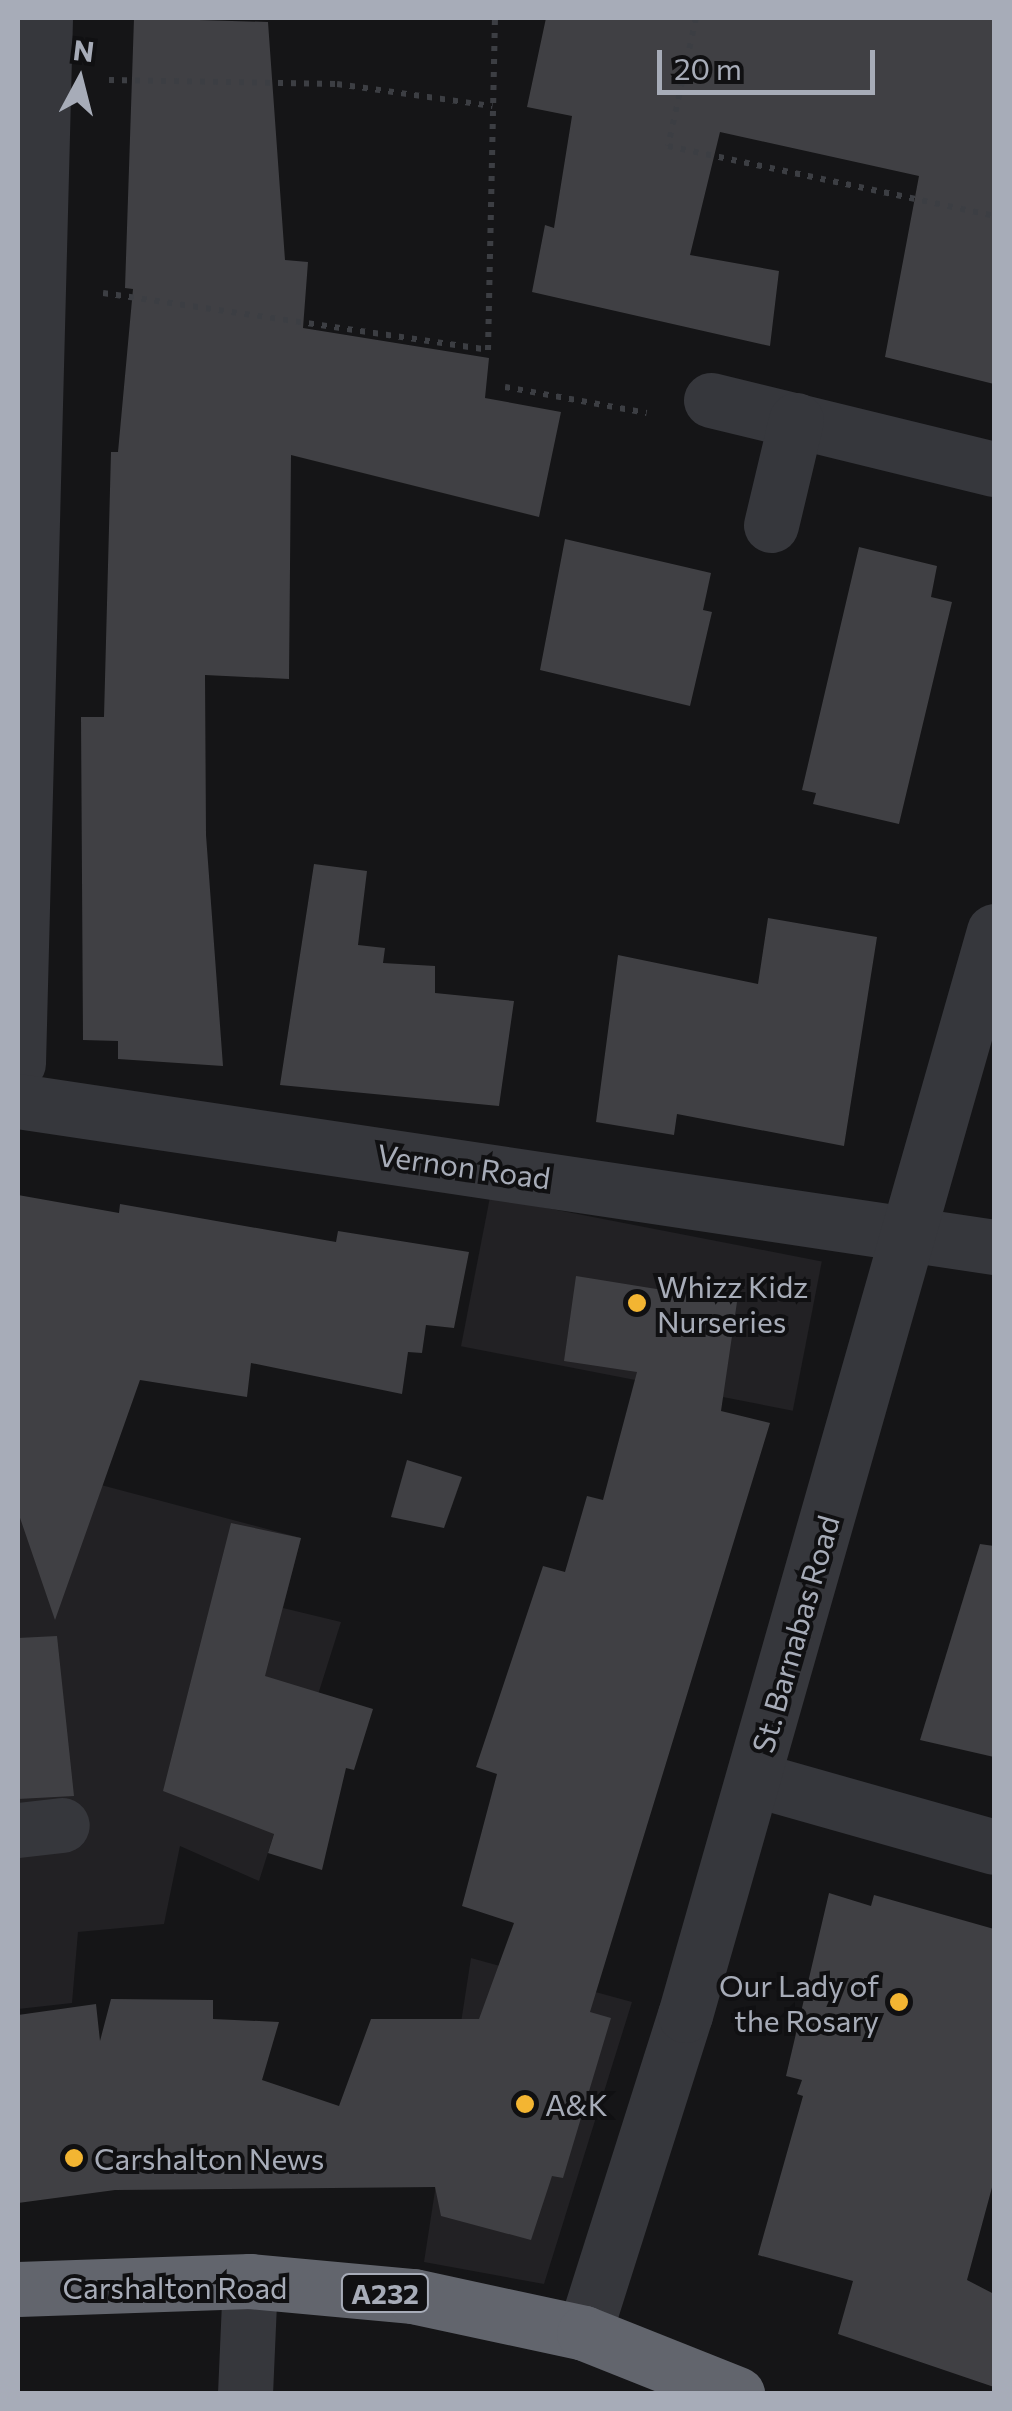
<!DOCTYPE html>
<html>
<head>
<meta charset="utf-8">
<style>
  body { margin:0 }
  #map { position:relative; width:1012px; height:2411px; overflow:hidden; background:#151517; font-family:Commissioner,sans-serif }
  div>[style] { position:absolute }
  [style*='--x'] { left:calc(var(--x)*1px); top:calc(var(--y)*1px); width:calc(var(--w)*1px); rotate:calc(var(--a)*1deg) }
  .built>* { inset:0; background:#222124; transform-origin:0 0 }
  .building>* { inset:0; background:#404044 }
  .path>* { height:6px; margin-top:-3px; transform-origin:0; background:repeating-linear-gradient(90deg,#3c3e43 0 5px,transparent 0 13px) }
  .minor>* { height:55px; margin:-27.5px; padding:0 27.5px; transform-origin:27.5px; border-radius:27.5px; background:#36373c }
  .highway>* { height:55px; margin:-27.5px; padding:0 27.5px; transform-origin:27.5px; border-radius:27.5px; background:#62656d }
  .dots>* { width:28px; height:28px; translate:-50% -50%; box-sizing:border-box; border:5px solid #101012; border-radius:50% }
  span { translate:-50% -50%; white-space:nowrap; text-align:center; line-height:1.15; -webkit-text-stroke:8px #101012; paint-order:stroke }
  .shield-label span { padding:2px 8px; background:#101012; border:2px solid; border-radius:8px; -webkit-text-stroke-width:0 }
  .shield-label { font-size:28px; color:#a7acb8; font-weight:700 }
  .street-label { font-size:30px; color:#a7acb8 }
  .poi-label { font-size:30px; color:#a7acb8 }
  .left { translate:0 -50%; text-align:left }
  .right { translate:-100% -50%; text-align:right }
  .frame { position:absolute; inset:0; border:20px solid #a7acb8; pointer-events:none }
  .north { position:absolute; left:30px; top:30px; width:100px; height:100px; -webkit-text-stroke:8px #101012; paint-order:stroke; rotate:7deg; font-size:28px; font-weight:700; line-height:40px; text-align:center; color:#a7acb8 }
  .north::after { content:''; display:block; margin:auto; width:35px; height:45px; background:#a7acb8; clip-path:polygon(50% 0,100% 100%,50% 72%,0 100%) }
  .scale { position:absolute; left:657px; top:50px; width:218px; height:45px; box-sizing:border-box; border:5px solid #a7acb8; border-top:0; padding-left:12px; font-size:30px; line-height:35px; white-space:nowrap; color:#a7acb8; -webkit-text-stroke:8px #101012; paint-order:stroke }
</style>
</head>
<body>
<div id="map">
  <div class="built">
    <i style="left:490px;top:1197px;width:338px;height:152px;rotate:11deg"></i>
    <i style="clip-path:polygon(18px 1463px,301px 1538px,283px 1608px,341px 1622px,259px 1881px,180px 1846px,164px 1924px,78px 1932px,72px 2003px,18px 2009px)"></i>
    <i style="clip-path:polygon(471px 1958px,632px 2002px,544px 2284px,424px 2262px)"></i>
  </div>
  <div class="building">
    <i style="clip-path:polygon(134px 18px,268px 22px,285px 260px,308px 262px,303px 328px,489px 358px,485px 398px,561px 412px,539px 517px,291px 455px,289px 679px,205px 675px,206px 835px,223px 1066px,118px 1059px,118px 1041px,83px 1040px,81px 717px,104px 717px,111px 452px,118px 452px,133px 289px,125px 288px)"></i>
    <i style="clip-path:polygon(546px 18px,994px 18px,994px 384px,885px 357px,919px 176px,720px 132px,690px 255px,779px 271px,770px 346px,532px 292px,545px 225px,554px 228px,572px 116px,527px 107px)"></i>
    <i style="clip-path:polygon(565px 539px,711px 573px,703px 610px,712px 612px,690px 706px,540px 670px)"></i>
    <i style="clip-path:polygon(859px 547px,937px 566px,931px 597px,952px 602px,899px 824px,813px 804px,816px 793px,802px 790px)"></i>
    <i style="clip-path:polygon(314px 864px,367px 871px,358px 945px,385px 948px,383px 963px,435px 966px,435px 993px,514px 1001px,499px 1106px,280px 1085px)"></i>
    <i style="clip-path:polygon(768px 918px,877px 937px,844px 1146px,677px 1114px,674px 1135px,596px 1122px,618px 955px,758px 984px)"></i>
    <i style="clip-path:polygon(18px 1195px,119px 1213px,120px 1204px,336px 1242px,338px 1231px,469px 1252px,454px 1328px,426px 1325px,422px 1353px,408px 1352px,402px 1394px,251px 1363px,247px 1397px,140px 1380px,55px 1620px,18px 1512px)"></i>
    <i style="clip-path:polygon(576px 1276px,737px 1302px,721px 1411px,770px 1423px,590px 2012px,611px 2018px,563px 2178px,552px 2176px,531px 2240px,441px 2216px,435px 2187px,115px 2190px,18px 2203px,18px 2015px,96px 2004px,100px 2041px,111px 1999px,213px 2000px,213px 2019px,279px 2022px,262px 2080px,339px 2106px,371px 2019px,479px 2019px,514px 1923px,462px 1906px,497px 1774px,476px 1767px,543px 1566px,565px 1572px,587px 1496px,603px 1500px,637px 1372px,564px 1361px)"></i>
    <i style="clip-path:polygon(407px 1460px,462px 1477px,444px 1528px,391px 1517px)"></i>
    <i style="clip-path:polygon(231px 1523px,301px 1538px,265px 1676px,373px 1709px,354px 1770px,346px 1768px,322px 1870px,268px 1853px,274px 1834px,163px 1791px)"></i>
    <i style="clip-path:polygon(980px 1544px,994px 1546px,994px 1757px,920px 1740px)"></i>
    <i style="clip-path:polygon(57px 1636px,74px 1796px,18px 1799px,18px 1638px)"></i>
    <i style="clip-path:polygon(829px 1893px,871px 1906px,874px 1895px,994px 1929px,994px 2180px,967px 2280px,994px 2294px,994px 2387px,838px 2334px,853px 2281px,758px 2255px,803px 2096px,797px 2094px,802px 2080px,786px 2076px)"></i>
  </div>
  <div class="path">
    <i style="--x:696;--y:18;--w:131;--a:102.3"></i>
    <i style="--x:668;--y:146;--w:333;--a:12.1"></i>
    <i style="--x:109;--y:80;--w:228;--a:1"></i>
    <i style="--x:337;--y:84;--w:157;--a:8.1"></i>
    <i style="--x:103;--y:293;--w:389;--a:8.4"></i>
    <i style="--x:488;--y:350;--w:332;--a:-88.8"></i>
    <i style="--x:505;--y:387;--w:144;--a:10.4"></i>
  </div>
  <div class="minor">
    <i style="--x:711;--y:400;--w:291;--a:13.7"></i>
    <i style="--x:771;--y:525;--w:108;--a:-76.6"></i>
    <i style="--x:18;--y:1063;--w:1045;--a:-88.52"></i>
    <i style="--x:18;--y:1101;--w:987;--a:8.51"></i>
    <i style="--x:754;--y:1779;--w:249;--a:15.8"></i>
    <i style="--x:18;--y:1830;--w:44;--a:-6.5"></i>
    <i style="--x:584;--y:2333;--w:334;--a:-72.4"></i>
    <i style="--x:685;--y:2015;--w:1127;--a:-74.09"></i>
    <i style="--x:245;--y:2394;--w:113;--a:-87.5"></i>
  </div>
  <div class="highway">
    <i style="--x:18;--y:2289;--w:232;--a:-2"></i>
    <i style="--x:250;--y:2281;--w:164;--a:5.3"></i>
    <i style="--x:413;--y:2296;--w:175;--a:12.2"></i>
    <i style="--x:584;--y:2333;--w:165;--a:21.7"></i>
  </div>
  <div class="dots">
    <i style="left:637px;top:1303px;background:#f3b532"></i>
    <i style="left:899px;top:2002px;background:#f3b532"></i>
    <i style="left:525px;top:2104px;background:#f3b532"></i>
    <i style="left:74px;top:2158px;background:#f3b532"></i>
  </div>
  <div class="shield-label">
    <span style="left:385px;top:2293px">A232</span>
  </div>
  <div class="street-label">
    <span style="left:464px;top:1166px;rotate:8deg">Vernon Road</span>
    <span style="left:795px;top:1634px;rotate:-74deg">St. Barnabas Road</span>
    <span style="left:175px;top:2287px">Carshalton Road</span>
  </div>
  <div class="poi-label">
    <span class="left" style="left:657px;top:1303px">Whizz Kidz<br>Nurseries</span>
    <span class="right" style="left:879px;top:2002px">Our Lady of<br>the Rosary</span>
    <span class="left" style="left:545px;top:2104px">A&amp;K</span>
    <span class="left" style="left:94px;top:2158px">Carshalton News</span>
  </div>
  <div class="frame"></div>
  <div class="north">N</div>
  <div class="scale">20 m</div>
</div>
</body>
</html>
